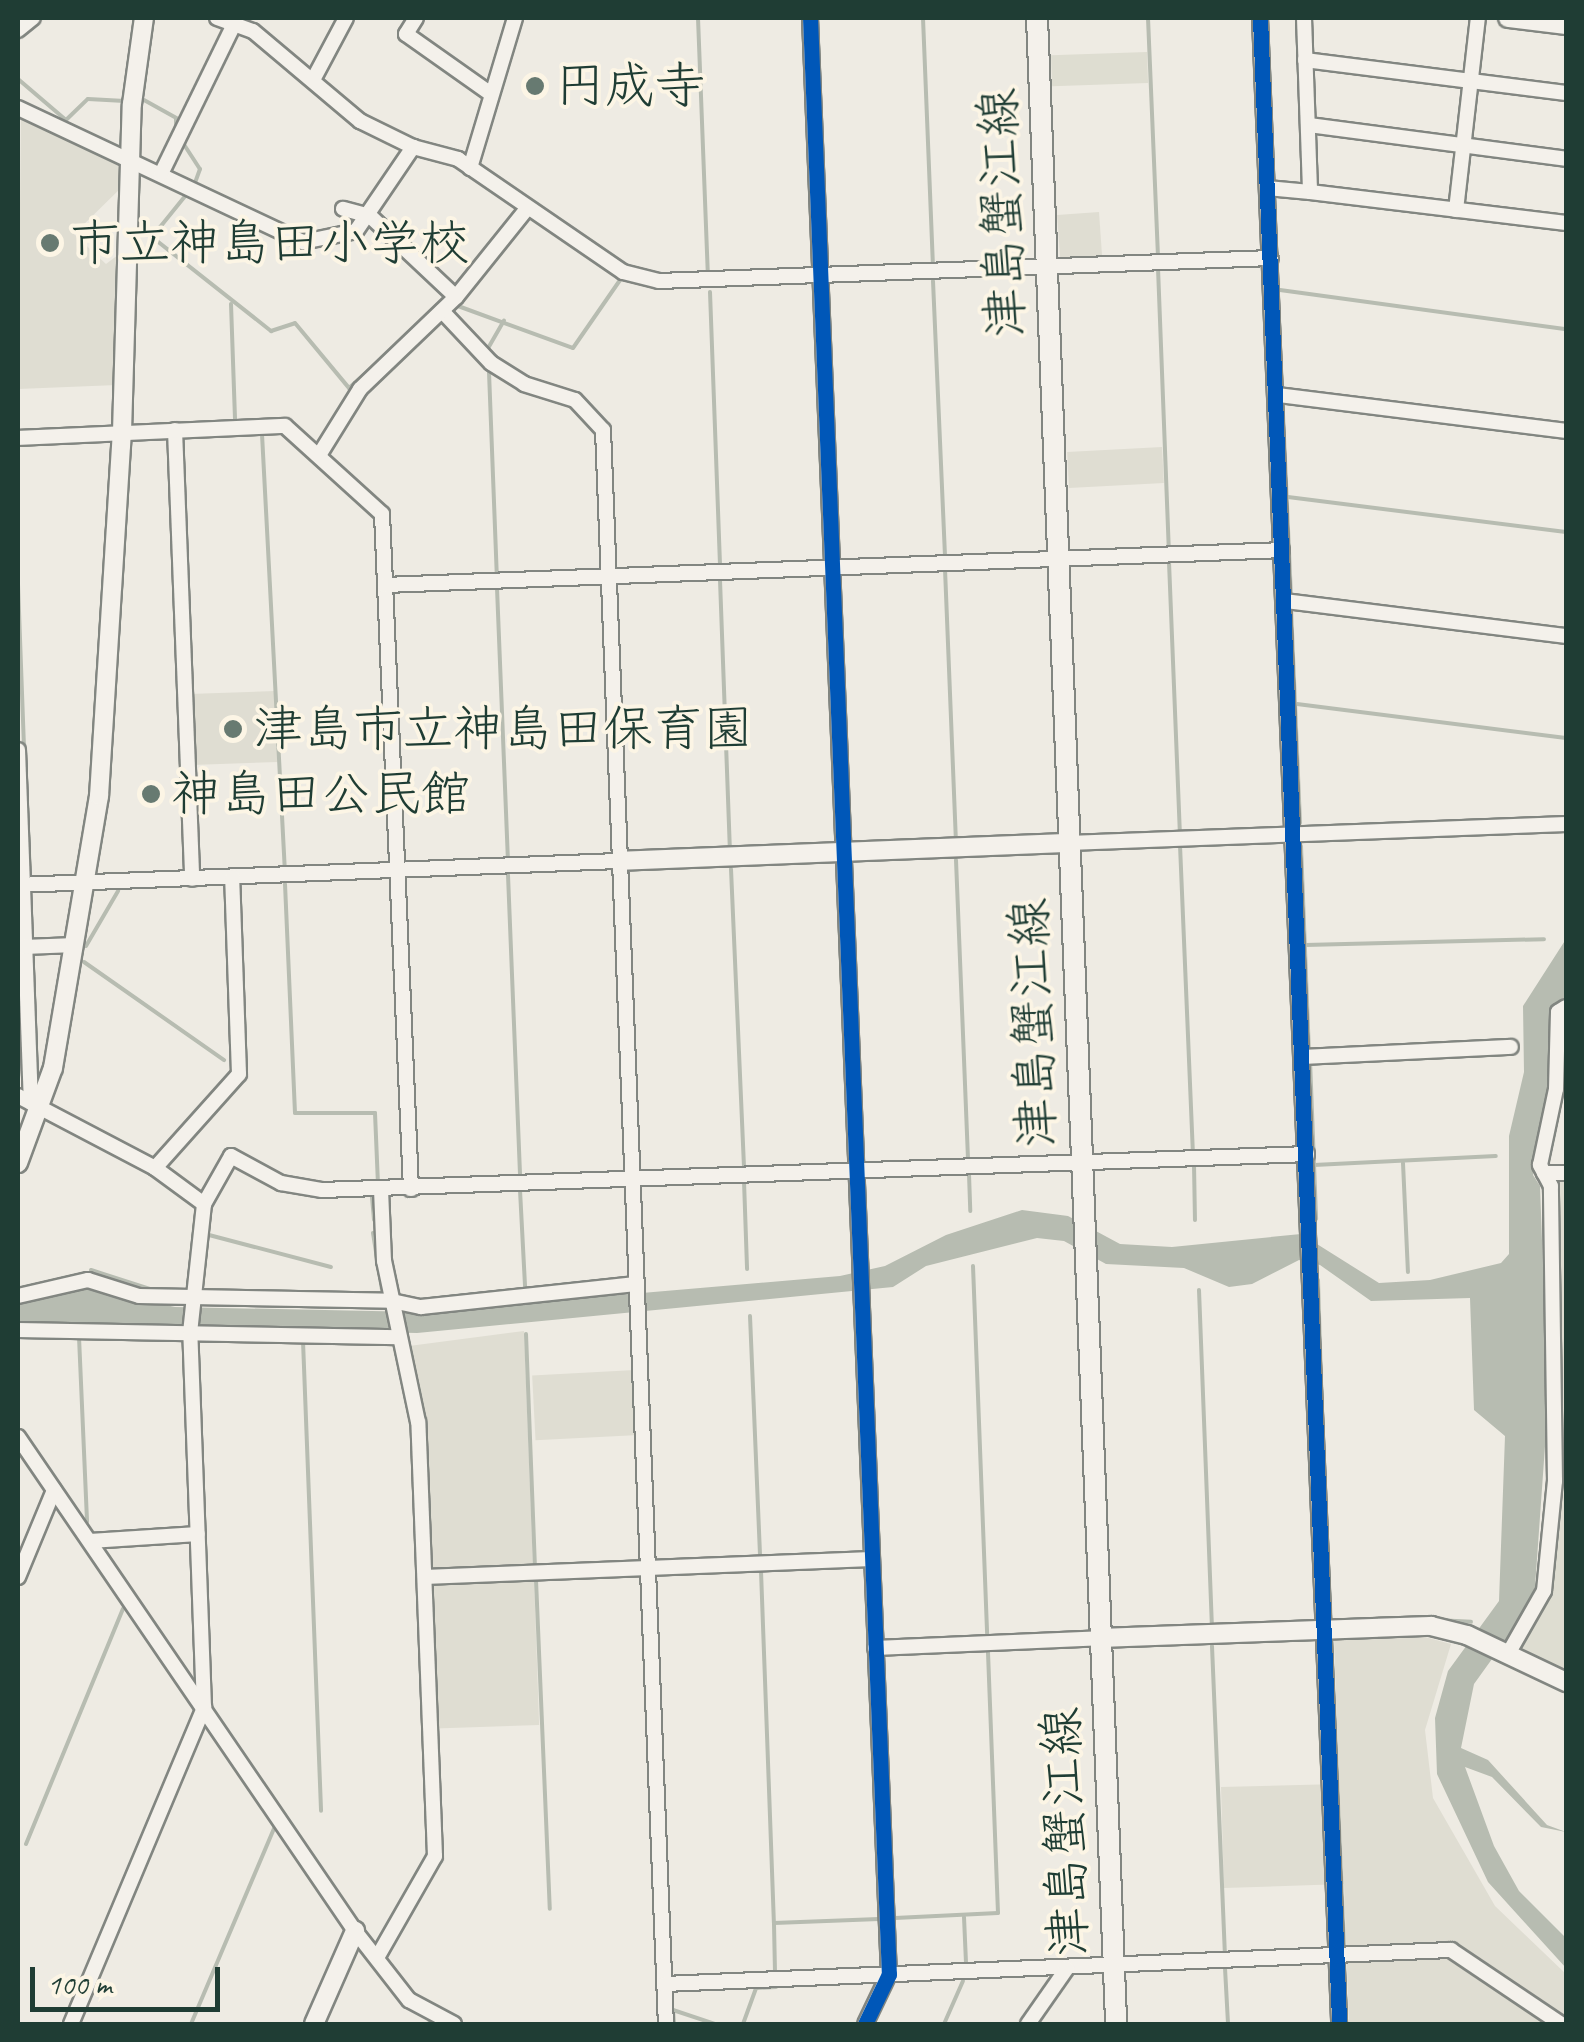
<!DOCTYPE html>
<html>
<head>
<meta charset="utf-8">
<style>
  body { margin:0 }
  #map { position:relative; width:1584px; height:2042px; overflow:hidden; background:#eeebe3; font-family:Caveat,"Klee One",sans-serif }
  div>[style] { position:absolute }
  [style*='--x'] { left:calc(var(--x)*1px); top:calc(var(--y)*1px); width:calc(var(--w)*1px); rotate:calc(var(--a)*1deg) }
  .built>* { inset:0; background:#dfddd2; transform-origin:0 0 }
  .green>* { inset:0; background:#deddd1; transform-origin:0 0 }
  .water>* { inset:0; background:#b7bcb1 }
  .stream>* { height:4px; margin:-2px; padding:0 2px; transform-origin:2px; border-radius:2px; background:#b7bcb1 }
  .roads { filter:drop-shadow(2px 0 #828681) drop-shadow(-2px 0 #828681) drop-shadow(0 2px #828681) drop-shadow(0 -2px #828681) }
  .minor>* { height:14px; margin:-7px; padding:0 7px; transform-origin:7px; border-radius:7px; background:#f4f1eb }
  .tertiary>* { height:18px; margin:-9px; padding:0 9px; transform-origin:9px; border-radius:9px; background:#f4f1eb }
  .secondary>* { height:20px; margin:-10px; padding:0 10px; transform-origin:10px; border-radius:10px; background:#f4f1eb }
  .cycleway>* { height:15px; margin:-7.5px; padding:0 7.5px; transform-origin:7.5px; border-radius:7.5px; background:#0057b8 }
  .dots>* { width:28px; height:28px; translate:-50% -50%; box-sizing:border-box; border:5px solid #fcf5e5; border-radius:50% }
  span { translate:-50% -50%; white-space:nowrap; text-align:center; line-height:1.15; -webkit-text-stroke:8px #fcf5e5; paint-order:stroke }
  .poi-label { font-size:50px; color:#1f3d34 }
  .left { translate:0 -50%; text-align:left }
  .street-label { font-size:50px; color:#1f3d34 }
  .frame { position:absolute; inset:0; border:20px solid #1f3d34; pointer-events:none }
  .scale { position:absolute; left:30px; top:1967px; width:190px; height:45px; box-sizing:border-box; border:5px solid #1f3d34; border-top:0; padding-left:12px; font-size:30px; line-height:35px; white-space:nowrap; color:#1f3d34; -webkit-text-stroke:8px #fcf5e5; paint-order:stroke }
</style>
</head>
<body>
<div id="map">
  <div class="built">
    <i style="clip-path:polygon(21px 114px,125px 167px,125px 184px,74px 234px,106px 264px,122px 252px,117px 385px,18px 389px)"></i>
    <i style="left:1099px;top:212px;width:48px;height:42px;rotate:86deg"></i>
    <i style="left:1162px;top:447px;width:36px;height:95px;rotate:87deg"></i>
    <i style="left:275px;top:691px;width:71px;height:86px;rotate:88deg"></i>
    <i style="clip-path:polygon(524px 1331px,533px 1568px,435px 1571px,428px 1567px,422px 1415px,409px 1346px)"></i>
    <i style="left:635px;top:1370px;width:65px;height:103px;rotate:87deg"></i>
    <i style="left:534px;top:1578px;width:147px;height:104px;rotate:88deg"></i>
    <i style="clip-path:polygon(1425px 1637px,1451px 1644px,1425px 1730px,1433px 1798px,1495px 1906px,1566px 1974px,1566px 2024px,1349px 2024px,1344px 1884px,1224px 1888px,1221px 1787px,1339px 1784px,1334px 1638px)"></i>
  </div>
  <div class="green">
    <i style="left:1147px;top:52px;width:31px;height:96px;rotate:88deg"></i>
    <i style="clip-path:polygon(1557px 1178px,1566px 1178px,1566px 1674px,1519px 1646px,1548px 1592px,1560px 1482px)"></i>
  </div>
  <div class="water">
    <i style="clip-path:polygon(1566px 939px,1566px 1000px,1552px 1006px,1549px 1094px,1533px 1175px,1540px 1186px,1548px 1404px,1535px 1587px,1528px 1609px,1474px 1684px,1461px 1748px,1488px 1760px,1547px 1825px,1566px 1832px,1541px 1827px,1492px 1777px,1465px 1767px,1494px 1846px,1519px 1891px,1566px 1938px,1566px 1968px,1488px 1882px,1437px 1774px,1435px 1718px,1448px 1671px,1499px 1601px,1505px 1436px,1474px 1410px,1470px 1298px,1371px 1301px,1320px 1265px,1299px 1260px,1252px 1284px,1229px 1287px,1184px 1268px,1106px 1264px,1064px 1241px,1037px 1238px,926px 1266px,893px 1287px,417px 1333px,18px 1324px,18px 1302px,80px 1287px,175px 1307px,419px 1312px,840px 1276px,885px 1266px,946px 1235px,1022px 1210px,1068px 1216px,1120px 1244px,1172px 1247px,1301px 1234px,1379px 1283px,1430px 1280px,1501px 1263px,1509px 1254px,1509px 1136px,1524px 1072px,1523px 1006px)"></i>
  </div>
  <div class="stream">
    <i style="--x:698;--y:18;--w:258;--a:87.8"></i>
    <i style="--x:923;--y:18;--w:248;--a:87.7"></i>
    <i style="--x:1148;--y:18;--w:239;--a:87.6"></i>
    <i style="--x:18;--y:79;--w:63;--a:40.5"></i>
    <i style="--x:66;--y:120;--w:30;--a:-44"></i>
    <i style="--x:88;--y:99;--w:37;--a:3"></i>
    <i style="--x:144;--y:100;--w:37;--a:29"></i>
    <i style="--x:176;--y:118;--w:7;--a:90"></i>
    <i style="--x:183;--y:143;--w:31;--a:57"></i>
    <i style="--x:200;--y:169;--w:15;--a:110"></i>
    <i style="--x:186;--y:195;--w:54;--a:129"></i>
    <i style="--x:152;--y:237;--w:152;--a:38.3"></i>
    <i style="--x:271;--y:331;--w:25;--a:-18"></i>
    <i style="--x:295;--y:323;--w:85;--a:50.3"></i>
    <i style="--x:349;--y:388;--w:62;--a:-41.7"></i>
    <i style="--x:1274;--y:208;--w:390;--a:87.5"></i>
    <i style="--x:1158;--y:268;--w:280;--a:87.8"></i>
    <i style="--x:933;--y:281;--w:276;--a:87.5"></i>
    <i style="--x:1280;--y:290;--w:289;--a:7.8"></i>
    <i style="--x:710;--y:292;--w:275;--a:87.9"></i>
    <i style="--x:231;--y:304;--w:115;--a:88"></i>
    <i style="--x:458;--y:306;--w:122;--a:20.1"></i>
    <i style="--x:573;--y:348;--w:83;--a:-55.3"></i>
    <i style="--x:413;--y:329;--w:39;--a:-44"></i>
    <i style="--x:487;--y:350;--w:34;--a:-60"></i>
    <i style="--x:489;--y:372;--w:204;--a:87.8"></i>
    <i style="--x:262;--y:434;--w:435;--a:87"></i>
    <i style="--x:1288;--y:497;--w:280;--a:7.2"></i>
    <i style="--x:1169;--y:562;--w:271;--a:87.7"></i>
    <i style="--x:945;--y:569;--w:269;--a:87.7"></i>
    <i style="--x:720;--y:580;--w:267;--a:87.9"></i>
    <i style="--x:18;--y:584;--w:166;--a:87.9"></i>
    <i style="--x:497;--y:588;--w:270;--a:87.7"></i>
    <i style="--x:1291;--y:608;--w:215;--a:87.6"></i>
    <i style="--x:1297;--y:704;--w:271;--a:7.2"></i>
    <i style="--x:28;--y:830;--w:45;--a:87.5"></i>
    <i style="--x:1180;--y:845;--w:308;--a:87.6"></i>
    <i style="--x:1301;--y:846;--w:206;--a:87.8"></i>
    <i style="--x:956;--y:860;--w:301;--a:87.7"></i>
    <i style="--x:731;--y:869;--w:302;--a:87.5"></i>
    <i style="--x:508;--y:875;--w:304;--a:87.7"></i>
    <i style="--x:285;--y:884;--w:229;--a:87.5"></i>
    <i style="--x:295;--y:1113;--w:80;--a:0"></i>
    <i style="--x:375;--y:1113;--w:71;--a:87.6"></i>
    <i style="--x:1305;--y:945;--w:239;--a:-1.4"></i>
    <i style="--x:86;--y:946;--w:64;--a:-59.8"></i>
    <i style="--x:84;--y:962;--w:171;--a:35"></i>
    <i style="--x:18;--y:1040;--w:5;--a:-53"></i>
    <i style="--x:1310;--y:1060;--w:159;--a:87.8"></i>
    <i style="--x:1403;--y:1163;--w:109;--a:87.4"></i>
    <i style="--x:1194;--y:1164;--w:56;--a:89"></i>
    <i style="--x:1314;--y:1165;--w:182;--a:-2.8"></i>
    <i style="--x:969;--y:1174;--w:37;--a:88"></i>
    <i style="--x:744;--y:1181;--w:88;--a:88"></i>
    <i style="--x:520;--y:1190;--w:97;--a:87"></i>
    <i style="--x:372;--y:1197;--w:23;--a:85"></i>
    <i style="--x:373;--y:1233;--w:64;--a:81"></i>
    <i style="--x:209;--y:1235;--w:126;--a:14.7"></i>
    <i style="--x:973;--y:1266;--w:368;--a:87.8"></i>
    <i style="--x:91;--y:1270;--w:65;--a:17.9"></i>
    <i style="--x:1318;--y:1280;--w:201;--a:88.3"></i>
    <i style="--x:1199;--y:1290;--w:333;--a:87.8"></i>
    <i style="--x:750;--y:1316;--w:240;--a:87.6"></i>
    <i style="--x:526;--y:1334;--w:232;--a:87.8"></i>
    <i style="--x:79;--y:1337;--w:185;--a:87.5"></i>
    <i style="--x:303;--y:1341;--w:470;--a:87.8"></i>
    <i style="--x:1326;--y:1521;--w:105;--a:87.3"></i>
    <i style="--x:761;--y:1571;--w:352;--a:87.9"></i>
    <i style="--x:536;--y:1580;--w:329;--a:87.6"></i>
    <i style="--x:1335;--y:1620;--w:11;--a:0"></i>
    <i style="--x:1436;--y:1620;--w:35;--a:3"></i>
    <i style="--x:1331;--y:1636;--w:315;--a:87.6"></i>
    <i style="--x:1212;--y:1646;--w:308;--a:87.6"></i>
    <i style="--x:26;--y:1844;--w:254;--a:-67.6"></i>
    <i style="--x:964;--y:1917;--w:45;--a:87.5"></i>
    <i style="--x:895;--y:1918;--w:103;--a:-2.8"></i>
    <i style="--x:998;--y:1913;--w:261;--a:-92.2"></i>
    <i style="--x:1344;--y:1961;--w:63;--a:88.2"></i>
    <i style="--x:1225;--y:1968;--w:56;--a:86.9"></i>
    <i style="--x:775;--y:1972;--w:49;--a:-91.2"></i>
    <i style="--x:774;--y:1923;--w:105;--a:-2.2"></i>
    <i style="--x:429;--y:2023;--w:3;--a:18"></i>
    <i style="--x:191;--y:2024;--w:213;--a:-67"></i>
    <i style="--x:674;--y:2024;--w:14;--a:-94"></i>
    <i style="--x:673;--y:2010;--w:44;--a:18.4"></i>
    <i style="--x:743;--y:2024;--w:38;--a:-70"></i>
    <i style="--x:756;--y:1988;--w:20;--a:-3"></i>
    <i style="--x:944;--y:2024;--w:47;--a:-66.2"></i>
  </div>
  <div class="roads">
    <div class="minor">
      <i style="--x:217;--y:18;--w:38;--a:20"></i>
      <i style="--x:253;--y:31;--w:140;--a:40.1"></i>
      <i style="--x:360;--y:121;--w:59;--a:26.1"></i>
      <i style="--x:413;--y:147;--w:47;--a:14.9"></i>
      <i style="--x:458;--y:159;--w:200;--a:34.4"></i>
      <i style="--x:623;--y:272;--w:37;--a:14"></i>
      <i style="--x:659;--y:281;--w:612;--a:-2.15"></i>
      <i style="--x:416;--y:18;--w:19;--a:122"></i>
      <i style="--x:406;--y:34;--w:104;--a:35.2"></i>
      <i style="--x:810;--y:18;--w:1958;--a:87.69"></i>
      <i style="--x:889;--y:1974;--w:55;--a:115.6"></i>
      <i style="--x:1260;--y:18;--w:2008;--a:87.74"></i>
      <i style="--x:1304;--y:18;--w:174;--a:88"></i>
      <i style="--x:1310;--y:192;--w:258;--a:6.9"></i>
      <i style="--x:18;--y:30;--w:19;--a:-39"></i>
      <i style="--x:1305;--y:60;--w:263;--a:7.2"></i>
      <i style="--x:313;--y:80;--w:70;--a:-62"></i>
      <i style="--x:18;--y:108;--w:315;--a:25.2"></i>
      <i style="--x:303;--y:242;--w:54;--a:-11.7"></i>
      <i style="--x:356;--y:231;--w:102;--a:-55.8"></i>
      <i style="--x:1309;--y:125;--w:259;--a:7.5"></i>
      <i style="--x:470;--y:168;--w:157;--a:-73.3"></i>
      <i style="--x:161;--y:174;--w:167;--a:-64"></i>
      <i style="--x:1267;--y:188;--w:43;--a:5.3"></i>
      <i style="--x:1456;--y:210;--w:193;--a:-83.5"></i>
      <i style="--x:456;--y:297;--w:112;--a:-51.2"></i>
      <i style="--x:442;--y:311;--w:71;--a:46.7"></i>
      <i style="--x:491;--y:363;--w:39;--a:32"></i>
      <i style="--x:524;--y:384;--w:53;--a:17.4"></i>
      <i style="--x:575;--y:400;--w:41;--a:47"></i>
      <i style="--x:603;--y:430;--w:1595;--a:87.74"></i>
      <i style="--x:1278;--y:395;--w:290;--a:7.1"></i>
      <i style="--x:175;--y:430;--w:449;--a:87.8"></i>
      <i style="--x:18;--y:438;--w:267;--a:-2.6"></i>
      <i style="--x:285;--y:426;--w:131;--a:42.2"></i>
      <i style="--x:382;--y:514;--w:676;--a:87.54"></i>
      <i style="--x:321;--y:452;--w:74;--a:-58.2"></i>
      <i style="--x:360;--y:389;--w:133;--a:-43.8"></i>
      <i style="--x:456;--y:297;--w:118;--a:-136.7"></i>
      <i style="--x:370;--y:216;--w:28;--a:-165"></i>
      <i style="--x:385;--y:585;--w:898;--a:-2.23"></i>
      <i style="--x:1285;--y:601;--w:283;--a:7.1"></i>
      <i style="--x:18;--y:750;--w:353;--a:87.9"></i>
      <i style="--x:1069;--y:843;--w:497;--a:-2.2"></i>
      <i style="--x:18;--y:885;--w:601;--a:-2.29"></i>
      <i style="--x:24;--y:947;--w:51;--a:-2.2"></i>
      <i style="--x:1304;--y:1057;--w:207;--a:-2.8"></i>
      <i style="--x:18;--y:1096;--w:155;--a:27.7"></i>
      <i style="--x:155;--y:1168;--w:61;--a:36.3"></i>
      <i style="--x:155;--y:1168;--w:126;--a:-48.2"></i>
      <i style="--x:239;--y:1074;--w:197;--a:-92"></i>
      <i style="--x:1544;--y:1173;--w:22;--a:0"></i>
      <i style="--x:18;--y:1296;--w:72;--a:-12.9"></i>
      <i style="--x:88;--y:1280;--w:53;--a:17.4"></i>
      <i style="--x:139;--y:1296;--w:253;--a:1.1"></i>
      <i style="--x:392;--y:1301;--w:30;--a:12"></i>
      <i style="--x:421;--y:1307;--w:216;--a:-6.1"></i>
      <i style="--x:18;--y:1330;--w:381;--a:1.1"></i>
      <i style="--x:18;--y:1437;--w:598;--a:55.7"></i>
      <i style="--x:355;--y:1931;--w:88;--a:52"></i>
      <i style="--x:409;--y:2000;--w:51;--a:28.1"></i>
      <i style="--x:90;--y:1541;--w:108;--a:-3.7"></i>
      <i style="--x:18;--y:1577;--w:94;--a:-67.5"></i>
      <i style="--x:425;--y:1577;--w:446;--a:-2.3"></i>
      <i style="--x:875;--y:1648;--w:225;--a:-2.5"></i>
      <i style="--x:1508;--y:1654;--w:73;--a:-60.3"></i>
      <i style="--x:1544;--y:1591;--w:111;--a:-84.3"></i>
      <i style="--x:1555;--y:1481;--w:295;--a:-90.8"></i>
      <i style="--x:1551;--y:1186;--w:24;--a:-118"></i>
      <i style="--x:1540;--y:1165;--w:78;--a:-78.1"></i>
      <i style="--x:1556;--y:1089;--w:77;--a:-88.5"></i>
      <i style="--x:1558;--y:1012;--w:9;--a:-32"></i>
      <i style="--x:378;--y:1956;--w:115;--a:-60.3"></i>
      <i style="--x:435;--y:1856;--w:434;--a:-92.2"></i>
      <i style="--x:418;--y:1422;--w:165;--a:-101.9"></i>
      <i style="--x:384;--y:1261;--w:71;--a:-92.4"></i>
      <i style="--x:665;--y:1984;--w:787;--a:-2.48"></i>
      <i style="--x:1451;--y:1950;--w:133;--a:33.9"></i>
      <i style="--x:71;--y:2024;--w:344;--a:-67.2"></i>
      <i style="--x:204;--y:1707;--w:374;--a:-92.1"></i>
      <i style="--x:190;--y:1333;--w:130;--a:-83.8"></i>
      <i style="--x:204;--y:1204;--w:55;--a:-60.6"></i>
      <i style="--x:231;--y:1156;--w:57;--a:28.4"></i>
      <i style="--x:281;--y:1183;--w:42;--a:9.7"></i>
      <i style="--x:322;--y:1190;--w:986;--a:-2.09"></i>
      <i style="--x:1028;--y:2024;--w:68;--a:-55.1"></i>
    </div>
    <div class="tertiary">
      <i style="--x:1508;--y:18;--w:58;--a:6.9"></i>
      <i style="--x:619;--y:861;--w:450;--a:-2.3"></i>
      <i style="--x:18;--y:1163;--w:101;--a:-69.8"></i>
      <i style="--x:53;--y:1068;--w:276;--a:-80.4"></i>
      <i style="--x:99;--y:796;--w:365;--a:-86.4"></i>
      <i style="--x:122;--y:432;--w:328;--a:-88.3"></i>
      <i style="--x:132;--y:104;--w:87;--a:-82.1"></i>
      <i style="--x:1100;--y:1638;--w:331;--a:-2.1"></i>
      <i style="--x:1431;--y:1626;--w:37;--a:14"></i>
      <i style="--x:1467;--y:1635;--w:110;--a:25.4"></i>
      <i style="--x:314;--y:2024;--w:102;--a:-66.2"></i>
    </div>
    <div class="secondary">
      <i style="--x:1037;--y:18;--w:2008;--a:87.74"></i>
    </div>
  </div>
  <div class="cycleway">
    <i style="--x:810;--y:18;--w:1958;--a:87.69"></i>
    <i style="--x:889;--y:1974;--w:55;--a:115.6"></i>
    <i style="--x:1260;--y:18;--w:2008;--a:87.74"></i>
  </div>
  <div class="dots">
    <i style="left:535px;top:86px;background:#677a71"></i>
    <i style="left:50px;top:243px;background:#677a71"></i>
    <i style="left:233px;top:729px;background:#677a71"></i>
    <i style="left:151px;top:794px;background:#677a71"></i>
  </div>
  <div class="poi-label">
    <span class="left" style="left:555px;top:86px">円成寺</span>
    <span class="left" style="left:70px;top:243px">市立神島田小学校</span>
    <span class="left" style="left:253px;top:729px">津島市立神島田保育園</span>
    <span class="left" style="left:171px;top:794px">神島田公民館</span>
  </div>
  <div class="street-label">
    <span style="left:1002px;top:213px;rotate:-92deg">津島蟹江線</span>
    <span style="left:1033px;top:1023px;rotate:-92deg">津島蟹江線</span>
    <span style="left:1065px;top:1832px;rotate:-92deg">津島蟹江線</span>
  </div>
  <div class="frame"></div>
  <div class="scale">100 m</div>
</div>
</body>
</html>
